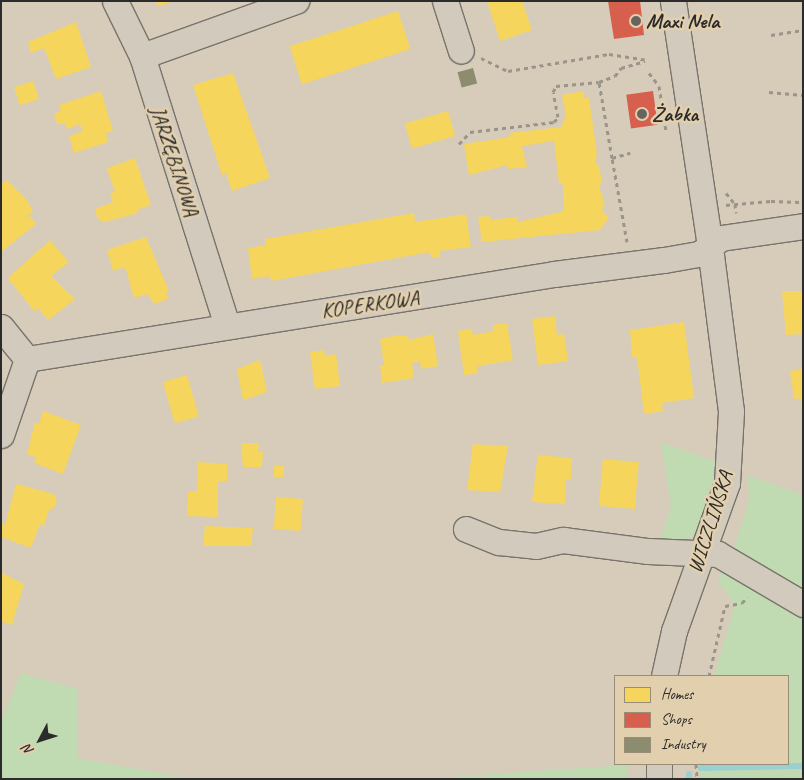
<!DOCTYPE html>
<html>
<head>
<meta charset="utf-8">
<style>
  body { margin:0 }
  #map { position:relative; width:804px; height:780px; overflow:hidden; background:#d6ccb9; font-family:Caveat,sans-serif }
  div>[style] { position:absolute }
  [style*='--x'] { left:calc(var(--x)*1px); top:calc(var(--y)*1px); width:calc(var(--w)*1px); rotate:calc(var(--a)*1deg) }
  .green>* { inset:0; background:#c0dbb2 }
  .homes>* { inset:0; background:#f6d55c; transform-origin:0 0 }
  .shops>* { inset:0; background:#d6604d; transform-origin:0 0 }
  .industry>* { inset:0; background:#8c8c6e; transform-origin:0 0 }
  .stream>* { height:6px; margin:-3px; padding:0 3px; transform-origin:3px; border-radius:3px; background:#9ad0cf }
  .path>* { height:3px; margin-top:-1.5px; transform-origin:0; background:repeating-linear-gradient(90deg,#9a948b 0 4px,transparent 0 8px) }
  .roads { filter:drop-shadow(1px 0 #78736b) drop-shadow(-1px 0 #78736b) drop-shadow(0 1px #78736b) drop-shadow(0 -1px #78736b) }
  .minor>* { height:25px; margin:-12.5px; padding:0 12.5px; transform-origin:12.5px; border-radius:12.5px; background:#d2cabd }
  .dots>* { width:14px; height:14px; translate:-50% -50%; box-sizing:border-box; border:2px solid #e2cfad; border-radius:50% }
  span { translate:-50% -50%; white-space:nowrap; text-align:center; line-height:1.15; -webkit-text-stroke:5px #e2cfad; paint-order:stroke }
  .poi-label { font-size:21px; color:#2b2b2b; font-weight:700 }
  .left { translate:0 -50%; text-align:left }
  .street-label { font-size:21px; color:#2b2b2b }
  .frame { position:absolute; inset:0; border:2px solid #2b2b2b; pointer-events:none }
  .legend { position:absolute; left:614px; top:675px; width:175px; height:90px; box-sizing:border-box; background:#e2cfad; border:1px solid #998d79; margin:0; padding:6px 9px; list-style:none; font-size:15px; color:#2b2b2b }
  .legend li { display:flex; align-items:center; gap:10px; height:25px }
  .legend b { width:25px; border:1px solid #998d79 }
  .north { position:absolute; left:15px; top:715px; width:50px; height:50px; -webkit-text-stroke:4px #e2cfad; paint-order:stroke; rotate:230deg; font-size:14px; font-weight:700; line-height:20px; text-align:center; color:#2b2b2b }
  .north::after { content:''; display:block; margin:auto; width:18px; height:22px; background:#2b2b2b; clip-path:polygon(50% 0,100% 100%,50% 72%,0 100%) }
</style>
</head>
<body>
<div id="map">
  <div class="green">
    <i style="clip-path:polygon(661px 442px,719px 463px,712px 497px,696px 534px,681px 543px,659px 543px,671px 507px)"></i>
    <i style="clip-path:polygon(748px 475px,803px 495px,803px 596px,732px 555px,749px 500px)"></i>
    <i style="clip-path:polygon(722px 570px,803px 616px,803px 779px,700px 779px,702px 764px,788px 764px,788px 676px,714px 676px,735px 604px,718px 581px)"></i>
    <i style="clip-path:polygon(21px 673px,77px 689px,77px 758px,192px 779px,1px 779px,1px 722px)"></i>
    <i style="clip-path:polygon(627px 765px,628px 779px,419px 779px)"></i>
  </div>
  <div class="homes">
    <i style="clip-path:polygon(156px 1px,171px 1px,171px 2px,158px 6px)"></i>
    <i style="clip-path:polygon(487px 1px,522px 1px,532px 30px,500px 41px)"></i>
    <i style="left:398px;top:11px;width:40px;height:114px;rotate:72deg"></i>
    <i style="clip-path:polygon(76px 22px,91px 67px,56px 79px,44px 48px,31px 53px,28px 42px)"></i>
    <i style="clip-path:polygon(233px 73px,270px 178px,232px 191px,226px 173px,222px 175px,193px 85px)"></i>
    <i style="left:33px;top:81px;width:19px;height:20px;rotate:72deg"></i>
    <i style="clip-path:polygon(101px 91px,113px 131px,106px 133px,108px 142px,74px 153px,69px 136px,83px 131px,80px 124px,67px 129px,65px 124px,57px 124px,54px 115px,61px 110px,59px 105px)"></i>
    <i style="clip-path:polygon(583px 91px,584px 98px,589px 98px,597px 154px,595px 163px,599px 166px,602px 182px,599px 186px,605px 205px,602px 205px,603px 212px,609px 217px,600px 230px,482px 242px,478px 217px,489px 216px,490px 220px,518px 217px,518px 222px,564px 211px,563px 183px,559px 183px,554px 141px,522px 146px,527px 167px,508px 169px,507px 165px,469px 175px,464px 144px,510px 137px,510px 133px,561px 127px,566px 116px,562px 95px)"></i>
    <i style="left:448px;top:111px;width:26px;height:45px;rotate:74deg"></i>
    <i style="clip-path:polygon(135px 158px,151px 205px,137px 210px,138px 213px,104px 222px,98px 219px,95px 209px,113px 202px,110px 193px,115px 192px,107px 168px)"></i>
    <i style="clip-path:polygon(7px 180px,27px 200px,33px 211px,26px 217px,30px 216px,36px 224px,1px 252px,1px 184px)"></i>
    <i style="clip-path:polygon(414px 213px,415px 222px,466px 214px,471px 247px,439px 251px,440px 257px,431px 258px,430px 252px,271px 281px,270px 276px,252px 279px,248px 248px,266px 245px,265px 239px)"></i>
    <i style="clip-path:polygon(146px 237px,169px 291px,166px 292px,168px 299px,154px 304px,148px 294px,134px 298px,125px 267px,113px 271px,107px 250px)"></i>
    <i style="clip-path:polygon(50px 240px,69px 262px,51px 276px,75px 299px,48px 320px,38px 308px,34px 311px,8px 278px)"></i>
    <i style="clip-path:polygon(782px 291px,803px 291px,803px 334px,786px 335px)"></i>
    <i style="clip-path:polygon(555px 316px,557px 335px,564px 334px,568px 361px,538px 365px,532px 319px)"></i>
    <i style="clip-path:polygon(684px 322px,694px 398px,662px 403px,663px 411px,644px 414px,637px 357px,632px 358px,630px 330px)"></i>
    <i style="clip-path:polygon(507px 323px,513px 360px,477px 366px,478px 373px,464px 375px,458px 331px,472px 329px,473px 335px,493px 331px,493px 325px)"></i>
    <i style="clip-path:polygon(433px 334px,438px 366px,421px 369px,420px 361px,412px 363px,414px 378px,382px 383px,380px 366px,384px 365px,380px 339px,398px 335px,408px 336px,409px 340px)"></i>
    <i style="clip-path:polygon(324px 350px,325px 356px,336px 354px,340px 386px,315px 389px,310px 352px)"></i>
    <i style="clip-path:polygon(260px 360px,267px 392px,243px 400px,237px 369px)"></i>
    <i style="clip-path:polygon(803px 369px,803px 406px,802px 406px,800px 398px,794px 399px,790px 371px)"></i>
    <i style="left:187px;top:375px;width:43px;height:25px;rotate:74deg"></i>
    <i style="clip-path:polygon(43px 411px,81px 425px,63px 474px,34px 463px,37px 458px,27px 454px,35px 422px,39px 424px)"></i>
    <i style="clip-path:polygon(241px 443px,259px 443px,258px 452px,263px 452px,262px 467px,243px 467px)"></i>
    <i style="clip-path:polygon(473px 444px,508px 446px,500px 492px,467px 490px)"></i>
    <i style="clip-path:polygon(538px 455px,572px 458px,571px 479px,566px 479px,565px 504px,532px 502px)"></i>
    <i style="left:603px;top:459px;width:36px;height:47px;rotate:5deg"></i>
    <i style="clip-path:polygon(198px 462px,227px 464px,227px 481px,218px 481px,218px 517px,187px 516px,188px 491px,197px 491px)"></i>
    <i style="left:274px;top:466px;width:10px;height:11px"></i>
    <i style="clip-path:polygon(16px 484px,54px 494px,57px 501px,54px 508px,49px 510px,44px 526px,40px 524px,31px 548px,1px 537px,1px 523px,5px 525px)"></i>
    <i style="left:276px;top:497px;width:27px;height:32px;rotate:4deg"></i>
    <i style="clip-path:polygon(205px 526px,253px 528px,251px 546px,203px 546px)"></i>
    <i style="clip-path:polygon(2px 573px,24px 584px,12px 625px,1px 621px)"></i>
  </div>
  <div class="shops">
    <i style="clip-path:polygon(608px 1px,640px 1px,644px 35px,614px 39px)"></i>
    <i style="left:653px;top:91px;width:34px;height:27px;rotate:82deg"></i>
  </div>
  <div class="industry">
    <i style="left:473px;top:68px;width:16px;height:16px;rotate:75deg"></i>
  </div>
  <div class="stream">
    <i style="--x:701;--y:768;--w:102;--a:-1.1"></i>
    <i style="--x:689;--y:779;--w:5;--a:-90"></i>
  </div>
  <div class="path">
    <i style="--x:771;--y:35;--w:32;--a:-9"></i>
    <i style="--x:481;--y:58;--w:30;--a:26"></i>
    <i style="--x:508;--y:71;--w:102;--a:-9.6"></i>
    <i style="--x:609;--y:54;--w:39;--a:9"></i>
    <i style="--x:649;--y:73;--w:16;--a:52"></i>
    <i style="--x:659;--y:86;--w:46;--a:81.2"></i>
    <i style="--x:769;--y:92;--w:34;--a:5"></i>
    <i style="--x:459;--y:144;--w:16;--a:-47"></i>
    <i style="--x:470;--y:132;--w:85;--a:-6.8"></i>
    <i style="--x:554;--y:122;--w:6;--a:-51"></i>
    <i style="--x:558;--y:117;--w:25;--a:-101"></i>
    <i style="--x:553;--y:92;--w:7;--a:-63"></i>
    <i style="--x:556;--y:86;--w:43;--a:-5.3"></i>
    <i style="--x:612;--y:158;--w:77;--a:-99.7"></i>
    <i style="--x:599;--y:82;--w:17;--a:-21"></i>
    <i style="--x:615;--y:76;--w:10;--a:-53"></i>
    <i style="--x:621;--y:68;--w:25;--a:-16"></i>
    <i style="--x:726;--y:193;--w:14;--a:51"></i>
    <i style="--x:735;--y:204;--w:9;--a:84"></i>
    <i style="--x:726;--y:205;--w:45;--a:-5.1"></i>
    <i style="--x:771;--y:201;--w:29;--a:2"></i>
    <i style="--x:627;--y:242;--w:85;--a:-100.1"></i>
    <i style="--x:612;--y:158;--w:19;--a:-16"></i>
    <i style="--x:709;--y:676;--w:72;--a:-77.1"></i>
    <i style="--x:725;--y:606;--w:17;--a:-10"></i>
    <i style="--x:742;--y:603;--w:8;--a:-50"></i>
    <i style="--x:696;--y:764;--w:15;--a:86"></i>
  </div>
  <div class="roads">
    <div class="minor">
      <i style="--x:115;--y:1;--w:61;--a:63.9"></i>
      <i style="--x:142;--y:56;--w:282;--a:72.5"></i>
      <i style="--x:445;--y:1;--w:52;--a:72.3"></i>
      <i style="--x:142;--y:56;--w:164;--a:-19.7"></i>
      <i style="--x:1;--y:327;--w:41;--a:50.9"></i>
      <i style="--x:27;--y:359;--w:534;--a:-9.16"></i>
      <i style="--x:554;--y:274;--w:111;--a:-7.3"></i>
      <i style="--x:664;--y:260;--w:36;--a:-10"></i>
      <i style="--x:699;--y:254;--w:27;--a:-36"></i>
      <i style="--x:721;--y:238;--w:83;--a:-8.3"></i>
      <i style="--x:1;--y:435;--w:80;--a:-71.1"></i>
      <i style="--x:466;--y:529;--w:35;--a:22"></i>
      <i style="--x:499;--y:542;--w:37;--a:6"></i>
      <i style="--x:536;--y:546;--w:28;--a:-13"></i>
      <i style="--x:563;--y:540;--w:86;--a:7.4"></i>
      <i style="--x:648;--y:551;--w:70;--a:2.5"></i>
      <i style="--x:718;--y:554;--w:99;--a:30.5"></i>
      <i style="--x:664;--y:676;--w:46;--a:-77.5"></i>
      <i style="--x:674;--y:631;--w:157;--a:-70.3"></i>
      <i style="--x:727;--y:483;--w:72;--a:-86.8"></i>
      <i style="--x:731;--y:411;--w:166;--a:-97.3"></i>
      <i style="--x:710;--y:246;--w:248;--a:-98.6"></i>
      <i style="--x:659;--y:764;--w:15;--a:90"></i>
    </div>
  </div>
  <div class="dots">
    <i style="left:636px;top:21px;background:#67635d"></i>
    <i style="left:642px;top:114px;background:#67635d"></i>
  </div>
  <div class="poi-label">
    <span class="left" style="left:646px;top:21px">Maxi Nela</span>
    <span class="left" style="left:652px;top:114px">Żabka</span>
  </div>
  <div class="street-label">
    <span style="left:175px;top:161px;rotate:72deg">JARZĘBINOWA</span>
    <span style="left:370px;top:304px;rotate:-8deg">KOPERKOWA</span>
    <span style="left:710px;top:522px;rotate:-72deg">WICZLIŃSKA</span>
  </div>
  <div class="frame"></div>
  <ul class="legend">
  <li><b style="height:14px;background:#f6d55c"></b>Homes</li>
  <li><b style="height:14px;background:#d6604d"></b>Shops</li>
  <li><b style="height:14px;background:#8c8c6e"></b>Industry</li>
  </ul>
  <div class="north">N</div>
</div>
</body>
</html>
